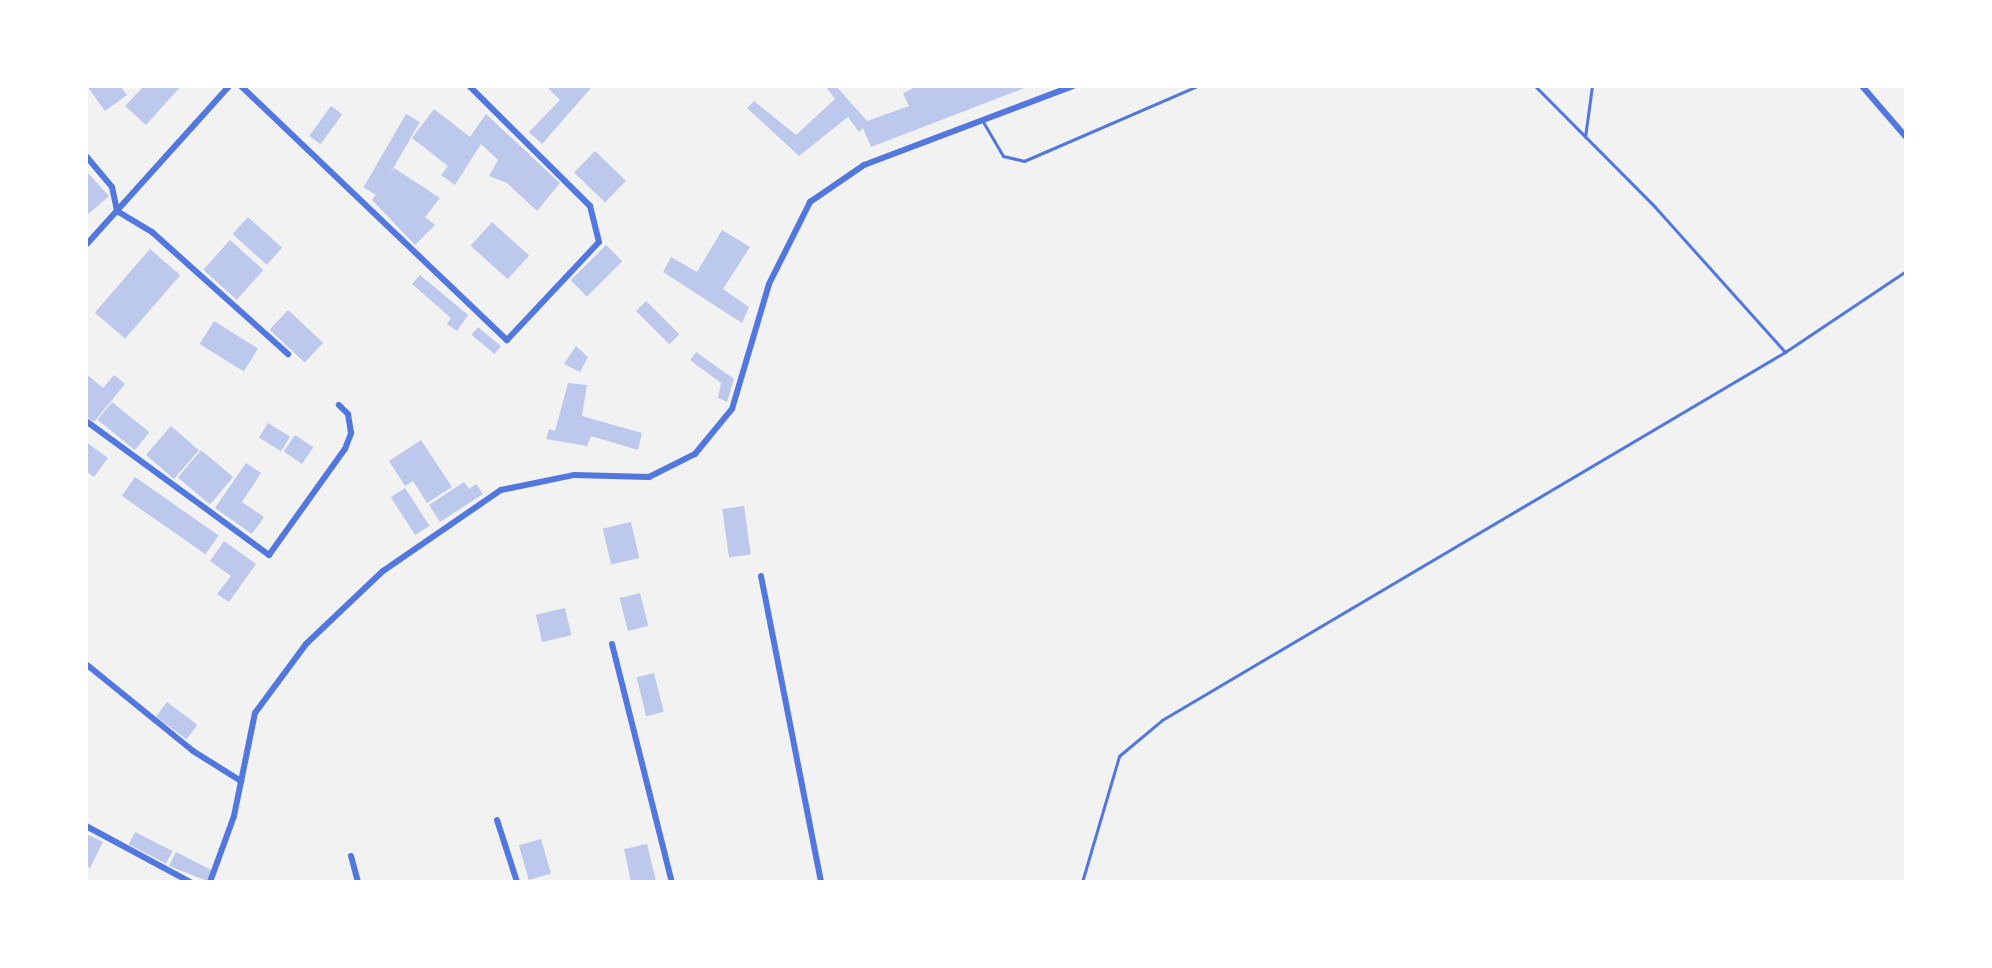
<!DOCTYPE html>
<html>
<head>
<meta charset="utf-8">
<style>
  body { margin:0 }
  #map { position:relative; width:1992px; height:968px; overflow:hidden; background:#f2f2f2; font-family:Georgia,serif }
  div>[style] { position:absolute }
  [style*='--x'] { left:calc(var(--x)*1px); top:calc(var(--y)*1px); width:calc(var(--w)*1px); rotate:calc(var(--a)*1deg) }
  .building>* { inset:0; background:#bdc9ec; transform-origin:0 0 }
  .service>* { height:3px; margin:-1.5px; padding:0 1.5px; transform-origin:1.5px; border-radius:1.5px; background:#5277de }
  .minor>* { height:6px; margin:-3px; padding:0 3px; transform-origin:3px; border-radius:3px; background:#5277de }
  span { translate:-50% -50%; white-space:nowrap; text-align:center; line-height:1.15; -webkit-text-stroke:8px #fff; paint-order:stroke }
  .frame { position:absolute; inset:0; border:88px solid #fff; pointer-events:none }
</style>
</head>
<body>
<div id="map">
  <div class="building">
    <i style="clip-path:polygon(87px 86px,120px 86px,127px 95px,105px 111px)"></i>
    <i style="clip-path:polygon(144px 86px,181px 86px,146px 125px,125px 106px)"></i>
    <i style="clip-path:polygon(546px 86px,591px 88px,542px 144px,529px 132px,560px 100px)"></i>
    <i style="clip-path:polygon(825px 86px,836px 86px,867px 121px,909px 106px,903px 93px,918px 86px,1030px 86px,871px 147px,863px 128px,859px 132px,848px 117px,799px 156px,747px 108px,754px 101px,796px 135px,835px 99px)"></i>
    <i style="left:331px;top:106px;width:14px;height:37px;rotate:36deg"></i>
    <i style="clip-path:polygon(434px 109px,470px 137px,486px 114px,560px 183px,537px 211px,507px 183px,489px 176px,498px 160px,481px 144px,455px 185px,441px 175px,448px 166px,412px 138px)"></i>
    <i style="left:406px;top:114px;width:16px;height:85px;rotate:30deg"></i>
    <i style="left:595px;top:151px;width:43px;height:30px;rotate:44deg"></i>
    <i style="clip-path:polygon(394px 168px,440px 198px,425px 217px,435px 225px,415px 245px,372px 200px)"></i>
    <i style="clip-path:polygon(86px 171px,109px 196px,86px 216px)"></i>
    <i style="left:248px;top:217px;width:46px;height:23px;rotate:42deg"></i>
    <i style="left:492px;top:222px;width:50px;height:32px;rotate:42deg"></i>
    <i style="clip-path:polygon(722px 230px,750px 247px,723px 289px,749px 307px,742px 323px,663px 272px,671px 257px,697px 272px)"></i>
    <i style="left:230px;top:240px;width:45px;height:40px;rotate:42deg"></i>
    <i style="left:606px;top:245px;width:23px;height:50px;rotate:45deg"></i>
    <i style="left:150px;top:249px;width:40px;height:84px;rotate:41deg"></i>
    <i style="clip-path:polygon(420px 275px,468px 315px,457px 331px,447px 324px,451px 318px,412px 284px)"></i>
    <i style="left:646px;top:301px;width:47px;height:14px;rotate:45deg"></i>
    <i style="left:288px;top:310px;width:48px;height:27px;rotate:43deg"></i>
    <i style="left:214px;top:321px;width:52px;height:27px;rotate:32deg"></i>
    <i style="left:478px;top:327px;width:30px;height:10px;rotate:40deg"></i>
    <i style="clip-path:polygon(576px 346px,588px 357px,580px 372px,564px 364px)"></i>
    <i style="clip-path:polygon(696px 352px,734px 379px,727px 402px,718px 398px,721px 383px,690px 360px)"></i>
    <i style="clip-path:polygon(86px 374px,103px 388px,114px 375px,125px 384px,94px 422px,86px 416px)"></i>
    <i style="clip-path:polygon(568px 383px,587px 385px,582px 416px,642px 433px,638px 450px,591px 436px,587px 446px,546px 439px,549px 429px,555px 431px)"></i>
    <i style="left:112px;top:402px;width:48px;height:23px;rotate:39deg"></i>
    <i style="left:268px;top:423px;width:26px;height:17px;rotate:32deg"></i>
    <i style="left:171px;top:426px;width:37px;height:38px;rotate:41deg"></i>
    <i style="left:295px;top:435px;width:22px;height:20px;rotate:34deg"></i>
    <i style="clip-path:polygon(421px 440px,452px 487px,427px 503px,413px 481px,405px 486px,389px 461px)"></i>
    <i style="clip-path:polygon(86px 442px,108px 458px,94px 477px,86px 471px)"></i>
    <i style="left:201px;top:450px;width:42px;height:36px;rotate:40deg"></i>
    <i style="clip-path:polygon(246px 463px,261px 473px,242px 502px,264px 517px,252px 534px,215px 508px)"></i>
    <i style="left:135px;top:477px;width:102px;height:23px;rotate:35deg"></i>
    <i style="clip-path:polygon(464px 482px,469px 489px,476px 484px,483px 494px,440px 522px,429px 505px)"></i>
    <i style="left:405px;top:488px;width:45px;height:17px;rotate:57deg"></i>
    <i style="left:744px;top:506px;width:49px;height:22px;rotate:82deg"></i>
    <i style="left:631px;top:522px;width:37px;height:29px;rotate:77deg"></i>
    <i style="clip-path:polygon(224px 541px,256px 564px,229px 602px,217px 594px,231px 576px,210px 561px)"></i>
    <i style="left:640px;top:593px;width:34px;height:21px;rotate:76deg"></i>
    <i style="left:565px;top:608px;width:28px;height:30px;rotate:77deg"></i>
    <i style="left:654px;top:673px;width:40px;height:18px;rotate:76deg"></i>
    <i style="left:167px;top:702px;width:38px;height:18px;rotate:37deg"></i>
    <i style="left:135px;top:832px;width:42px;height:14px;rotate:27deg"></i>
    <i style="clip-path:polygon(86px 834px,103px 842px,90px 868px,86px 866px)"></i>
    <i style="left:541px;top:839px;width:36px;height:23px;rotate:74deg"></i>
    <i style="clip-path:polygon(647px 844px,656px 881px,631px 882px,624px 849px)"></i>
    <i style="clip-path:polygon(176px 852px,215px 872px,210px 882px,169px 866px)"></i>
  </div>
  <div class="service">
    <i style="--x:1535;--y:86;--w:170;--a:45.2"></i>
    <i style="--x:1655;--y:207;--w:195;--a:48.1"></i>
    <i style="--x:982;--y:120;--w:42;--a:59.7"></i>
    <i style="--x:1003;--y:156;--w:22;--a:13"></i>
    <i style="--x:1024;--y:161;--w:189;--a:-23.4"></i>
    <i style="--x:1585;--y:137;--w:51;--a:-82.2"></i>
    <i style="--x:1082;--y:882;--w:131;--a:-73.6"></i>
    <i style="--x:1119;--y:756;--w:56;--a:-39.9"></i>
    <i style="--x:1162;--y:720;--w:724;--a:-30.57"></i>
    <i style="--x:1785;--y:352;--w:146;--a:-33.8"></i>
  </div>
  <div class="minor">
    <i style="--x:241;--y:86;--w:368;--a:43.7"></i>
    <i style="--x:507;--y:340;--w:134;--a:-46.8"></i>
    <i style="--x:599;--y:242;--w:37;--a:-104"></i>
    <i style="--x:590;--y:206;--w:170;--a:-135.2"></i>
    <i style="--x:1862;--y:86;--w:67;--a:49.2"></i>
    <i style="--x:86;--y:156;--w:40;--a:50"></i>
    <i style="--x:112;--y:187;--w:25;--a:78"></i>
    <i style="--x:117;--y:211;--w:41;--a:31"></i>
    <i style="--x:152;--y:232;--w:183;--a:41.9"></i>
    <i style="--x:86;--y:245;--w:214;--a:-48"></i>
    <i style="--x:86;--y:421;--w:227;--a:36.2"></i>
    <i style="--x:269;--y:555;--w:130;--a:-54.4"></i>
    <i style="--x:345;--y:449;--w:17;--a:-69"></i>
    <i style="--x:351;--y:433;--w:19;--a:-99"></i>
    <i style="--x:348;--y:414;--w:13;--a:-135"></i>
    <i style="--x:761;--y:576;--w:312;--a:78.9"></i>
    <i style="--x:612;--y:644;--w:245;--a:75.9"></i>
    <i style="--x:86;--y:664;--w:138;--a:39.1"></i>
    <i style="--x:193;--y:751;--w:57;--a:32"></i>
    <i style="--x:497;--y:820;--w:65;--a:72.1"></i>
    <i style="--x:86;--y:826;--w:118;--a:28.3"></i>
    <i style="--x:351;--y:856;--w:27;--a:75"></i>
    <i style="--x:210;--y:882;--w:70;--a:-70"></i>
    <i style="--x:234;--y:816;--w:105;--a:-78.5"></i>
    <i style="--x:255;--y:713;--w:86;--a:-53.5"></i>
    <i style="--x:306;--y:644;--w:106;--a:-43.5"></i>
    <i style="--x:383;--y:571;--w:143;--a:-34.5"></i>
    <i style="--x:501;--y:490;--w:75;--a:-11.6"></i>
    <i style="--x:574;--y:475;--w:75;--a:1.5"></i>
    <i style="--x:649;--y:477;--w:51;--a:-26.6"></i>
    <i style="--x:695;--y:454;--w:58;--a:-50.6"></i>
    <i style="--x:732;--y:409;--w:130;--a:-73.5"></i>
    <i style="--x:769;--y:284;--w:92;--a:-63.4"></i>
    <i style="--x:810;--y:202;--w:65;--a:-34.4"></i>
    <i style="--x:864;--y:165;--w:223;--a:-20.7"></i>
  </div>
  <div class="frame"></div>
</div>
</body>
</html>
